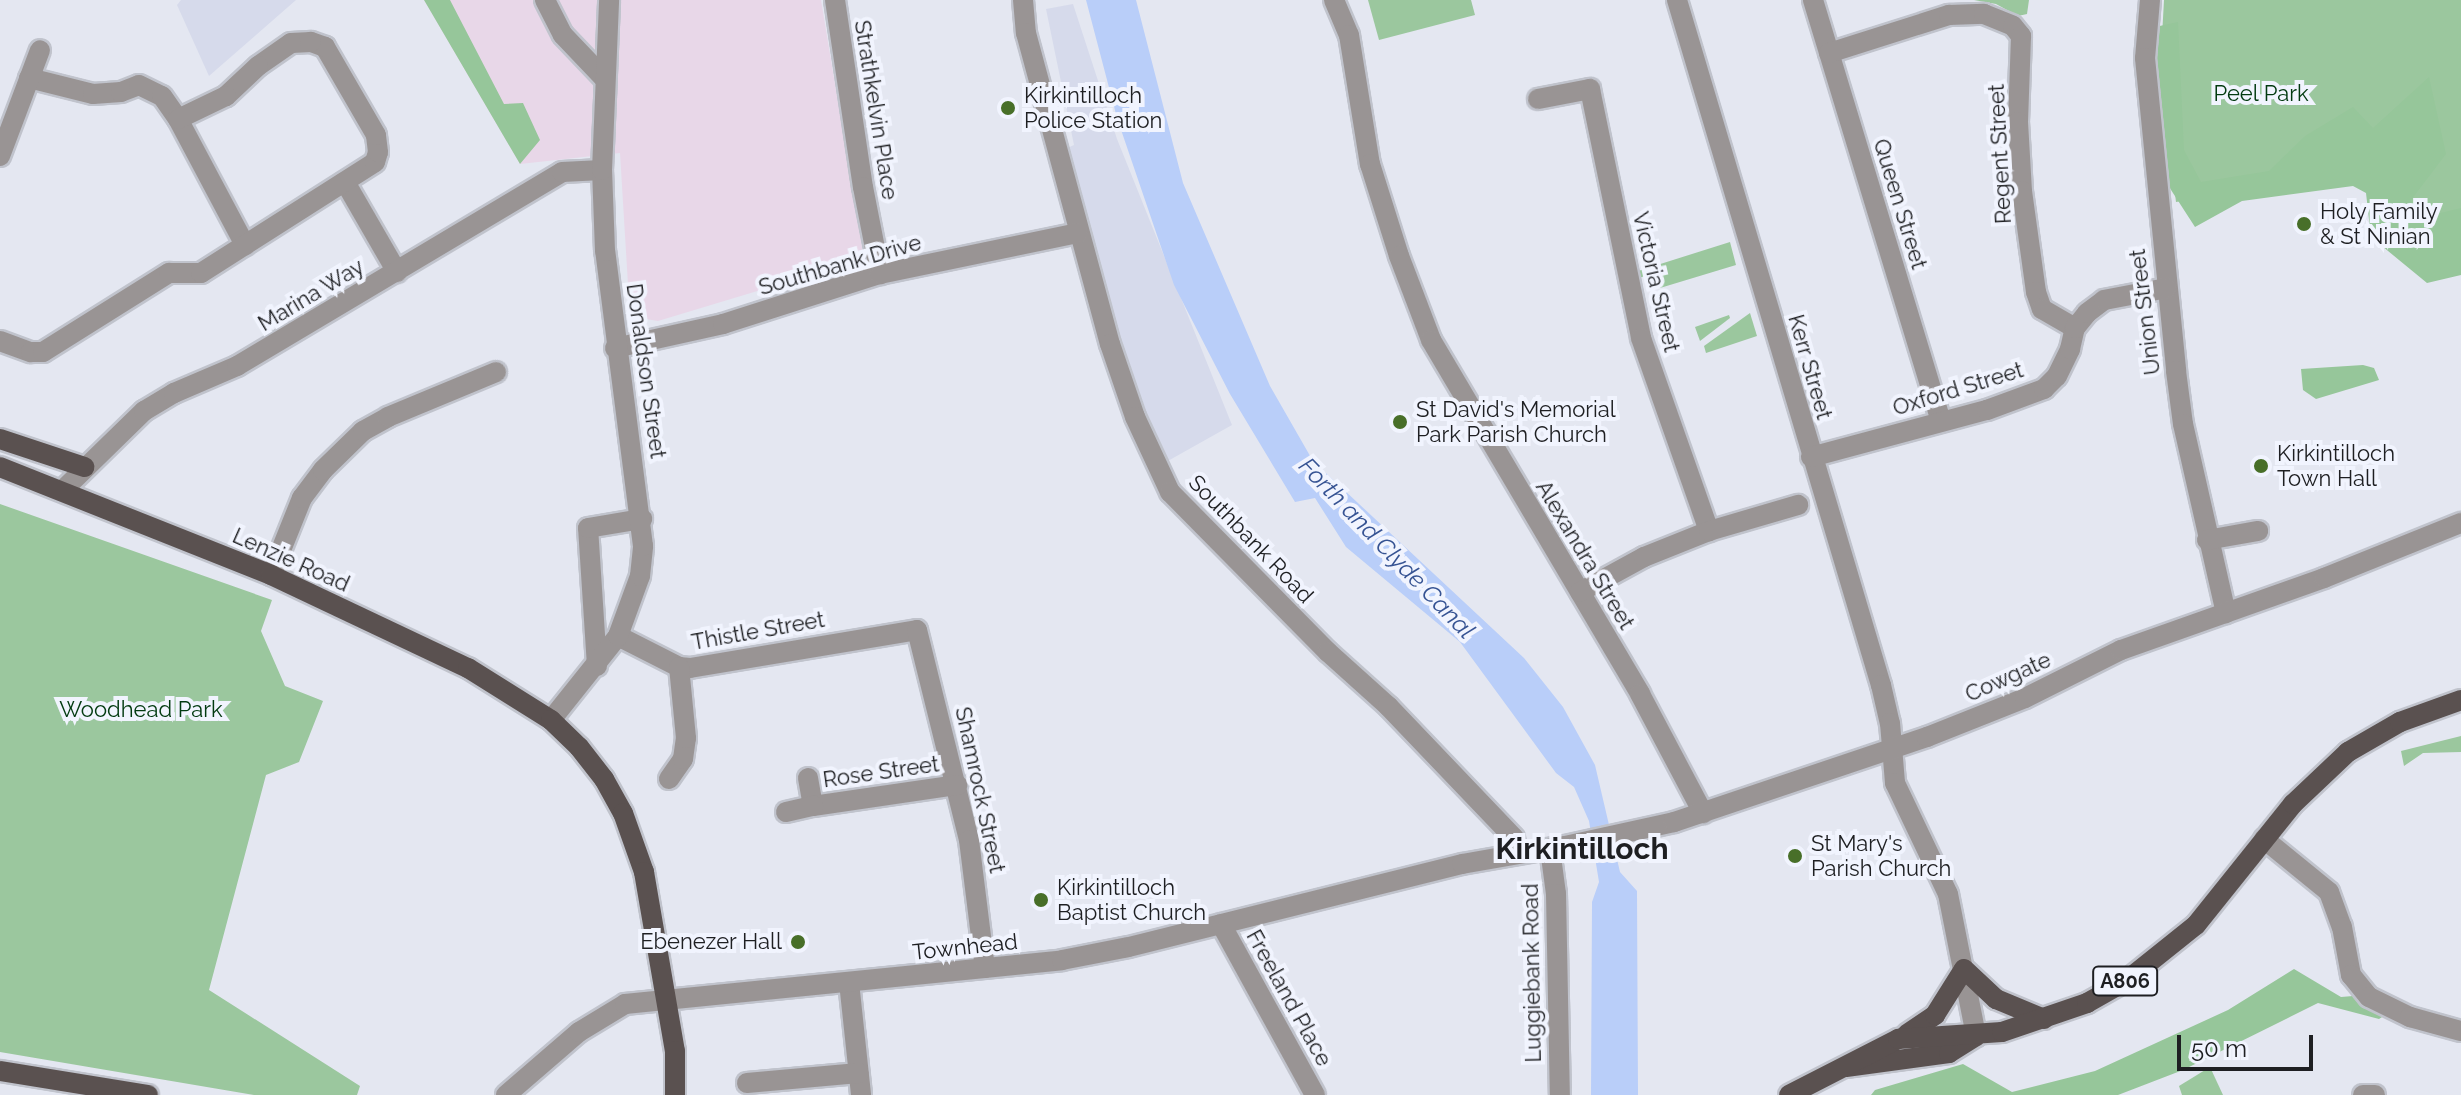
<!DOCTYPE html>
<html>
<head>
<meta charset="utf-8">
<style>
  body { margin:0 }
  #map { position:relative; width:2461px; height:1095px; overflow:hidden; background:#e4e7f1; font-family:Raleway,sans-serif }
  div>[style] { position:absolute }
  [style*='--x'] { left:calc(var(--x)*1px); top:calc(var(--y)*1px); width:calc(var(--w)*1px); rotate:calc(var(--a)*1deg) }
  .commercial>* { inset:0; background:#e8d7e8 }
  .built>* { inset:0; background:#d6daeb }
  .green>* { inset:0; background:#9bc79e }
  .forest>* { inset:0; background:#96c69a }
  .water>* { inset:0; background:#b9cef9 }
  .roads { filter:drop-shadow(2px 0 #c0c3cc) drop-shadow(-2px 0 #c0c3cc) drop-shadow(0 2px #c0c3cc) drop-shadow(0 -2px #c0c3cc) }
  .minor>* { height:20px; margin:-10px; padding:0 10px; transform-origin:10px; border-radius:10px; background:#999494 }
  .major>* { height:20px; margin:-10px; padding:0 10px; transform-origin:10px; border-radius:10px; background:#5a5150 }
  .dots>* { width:22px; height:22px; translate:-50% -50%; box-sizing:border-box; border:4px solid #f1f4fe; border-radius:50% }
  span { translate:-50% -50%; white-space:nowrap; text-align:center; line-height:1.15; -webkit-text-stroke:8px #f1f4fe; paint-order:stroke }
  .shield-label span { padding:2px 6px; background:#f1f4fe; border:2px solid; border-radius:6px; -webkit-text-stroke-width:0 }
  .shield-label { font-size:20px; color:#1e1f22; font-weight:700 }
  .park-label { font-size:22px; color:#023a10 }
  .poi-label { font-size:22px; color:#1e1f22 }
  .left { translate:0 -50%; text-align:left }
  .right { translate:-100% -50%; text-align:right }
  .street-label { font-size:22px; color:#1e1f22 }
  .water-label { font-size:24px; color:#365393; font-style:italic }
  .district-label { font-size:30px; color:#1e1f22; font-weight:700 }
  .scale { position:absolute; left:2177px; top:1035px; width:136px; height:36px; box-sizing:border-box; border:4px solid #1e1f22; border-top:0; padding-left:10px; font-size:24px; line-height:28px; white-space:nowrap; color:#1e1f22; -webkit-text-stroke:6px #f1f4fe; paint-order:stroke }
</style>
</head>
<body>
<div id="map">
  <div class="commercial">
    <i style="clip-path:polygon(424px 0,821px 0,864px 259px,658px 321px,640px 318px,629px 301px,620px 153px,520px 164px)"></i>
  </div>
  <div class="built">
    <i style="clip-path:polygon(181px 0,296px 0,209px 76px,177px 5px)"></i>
    <i style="clip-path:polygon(1073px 4px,1117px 139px,1232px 425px,1166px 462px,1125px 368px,1065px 149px,1074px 145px,1046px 9px)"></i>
  </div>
  <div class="green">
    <i style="clip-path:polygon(1368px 0,1471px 0,1475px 15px,1379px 40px)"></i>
    <i style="clip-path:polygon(1974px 0,2029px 0,2027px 14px,2018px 16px,1996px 4px)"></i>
    <i style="clip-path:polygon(2164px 0,2461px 0,2461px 266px,2415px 267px,2394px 167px,2176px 202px,2160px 73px)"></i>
    <i style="clip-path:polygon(1730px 242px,1736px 265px,1660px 288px,1657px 282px,1651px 284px,1647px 275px,1637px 279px,1635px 272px)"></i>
    <i style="clip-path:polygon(1750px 313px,1757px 336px,1706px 353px,1704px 346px)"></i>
    <i style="clip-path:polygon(1729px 315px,1730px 318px,1700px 341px,1695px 327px)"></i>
    <i style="clip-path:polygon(0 504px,272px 600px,261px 631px,285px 686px,323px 701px,299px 762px,266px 775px,209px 990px,360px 1086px,357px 1095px,254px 1095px,0 1052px)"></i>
    <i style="clip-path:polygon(2461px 736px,2461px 752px,2423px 753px,2404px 766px,2401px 751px)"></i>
    <i style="clip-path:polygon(2210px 1067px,2223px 1095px,2182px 1095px,2179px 1086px)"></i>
  </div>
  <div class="forest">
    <i style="clip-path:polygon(424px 0,450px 0,504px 104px,523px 103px,540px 140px,520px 164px)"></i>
    <i style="clip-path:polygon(2178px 22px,2184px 150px,2201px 182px,2269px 171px,2305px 136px,2353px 107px,2373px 128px,2429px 77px,2446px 154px,2411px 200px,2420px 218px,2461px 208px,2461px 275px,2427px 283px,2371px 237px,2366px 193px,2353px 186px,2242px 201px,2195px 227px,2162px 176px,2155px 27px)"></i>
    <i style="clip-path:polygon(2363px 365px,2374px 368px,2379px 380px,2316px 399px,2303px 390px,2301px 369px)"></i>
    <i style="clip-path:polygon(2294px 969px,2341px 997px,2353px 996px,2390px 1012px,2379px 1019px,2318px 1003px,2183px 1070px,2118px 1095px,1871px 1095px,1875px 1090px,1963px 1064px,2012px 1092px,2095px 1071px,2228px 1010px)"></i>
  </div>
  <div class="water">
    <i style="clip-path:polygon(1086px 0,1136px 0,1183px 183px,1270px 386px,1313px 461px,1524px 658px,1563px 707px,1595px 765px,1620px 872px,1637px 891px,1638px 1095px,1591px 1095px,1592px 902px,1599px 882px,1589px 821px,1574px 787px,1556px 773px,1460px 642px,1346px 547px,1315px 498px,1295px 502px,1230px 394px,1174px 285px,1117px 118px)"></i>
  </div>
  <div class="roads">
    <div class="minor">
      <i style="--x:545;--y:0;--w:39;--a:63"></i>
      <i style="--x:563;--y:35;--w:58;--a:46.4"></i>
      <i style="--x:835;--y:0;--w:189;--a:81.5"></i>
      <i style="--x:863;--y:187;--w:89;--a:78.9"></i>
      <i style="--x:1023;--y:0;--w:33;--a:85"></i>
      <i style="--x:1026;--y:33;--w:322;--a:74.9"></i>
      <i style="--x:1110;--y:344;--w:77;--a:71.1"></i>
      <i style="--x:1135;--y:417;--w:83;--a:65"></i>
      <i style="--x:1170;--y:492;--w:225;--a:45.4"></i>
      <i style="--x:1328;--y:652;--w:81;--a:42"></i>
      <i style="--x:1388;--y:706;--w:182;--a:46.3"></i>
      <i style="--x:1514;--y:838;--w:15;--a:79"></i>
      <i style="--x:1334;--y:0;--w:38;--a:67"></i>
      <i style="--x:1349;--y:35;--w:131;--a:80.8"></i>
      <i style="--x:1370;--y:164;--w:96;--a:72.5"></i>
      <i style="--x:1399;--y:256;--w:90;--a:69.1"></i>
      <i style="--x:1431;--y:340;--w:411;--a:59.4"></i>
      <i style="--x:1640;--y:694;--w:135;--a:62.1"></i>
      <i style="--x:1677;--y:0;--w:715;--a:73.42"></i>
      <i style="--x:1881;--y:685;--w:39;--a:77"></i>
      <i style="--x:1890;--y:723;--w:60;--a:85.2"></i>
      <i style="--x:1895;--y:783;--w:123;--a:64.5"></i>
      <i style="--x:1948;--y:894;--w:145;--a:78.8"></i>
      <i style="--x:1813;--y:0;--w:440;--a:73.1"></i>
      <i style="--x:2150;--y:0;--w:58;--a:94.9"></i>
      <i style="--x:2145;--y:58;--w:315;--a:84.3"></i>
      <i style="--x:2176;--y:371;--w:53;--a:82.5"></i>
      <i style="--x:2183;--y:424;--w:194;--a:77.2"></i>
      <i style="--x:1829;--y:53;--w:126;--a:-17.6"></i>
      <i style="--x:1949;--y:15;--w:35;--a:-2"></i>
      <i style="--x:1984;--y:14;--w:31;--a:22"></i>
      <i style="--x:2013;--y:26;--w:13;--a:51"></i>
      <i style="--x:2021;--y:36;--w:86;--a:92"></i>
      <i style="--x:2018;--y:122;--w:69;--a:86.7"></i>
      <i style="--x:2022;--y:191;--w:102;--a:82.1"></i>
      <i style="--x:2036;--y:292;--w:18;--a:71"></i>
      <i style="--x:2042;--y:309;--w:38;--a:30"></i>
      <i style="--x:29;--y:78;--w:66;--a:14"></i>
      <i style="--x:93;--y:94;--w:28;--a:-4"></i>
      <i style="--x:121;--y:92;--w:19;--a:-21"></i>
      <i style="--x:139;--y:85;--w:25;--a:26"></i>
      <i style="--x:162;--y:96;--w:28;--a:55"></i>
      <i style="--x:178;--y:119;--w:143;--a:62"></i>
      <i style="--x:1538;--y:99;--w:53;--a:-10.9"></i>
      <i style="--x:1590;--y:89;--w:254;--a:78.4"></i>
      <i style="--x:1641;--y:338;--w:205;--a:70.6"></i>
      <i style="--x:0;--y:156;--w:113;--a:-69.3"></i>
      <i style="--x:345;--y:182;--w:104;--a:60"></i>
      <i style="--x:0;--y:341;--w:33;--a:20"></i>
      <i style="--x:31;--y:352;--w:12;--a:0"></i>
      <i style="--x:43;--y:352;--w:149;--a:-32.1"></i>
      <i style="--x:169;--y:273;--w:32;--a:0"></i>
      <i style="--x:201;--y:273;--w:206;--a:-32.5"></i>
      <i style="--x:375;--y:162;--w:10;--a:-73"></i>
      <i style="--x:378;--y:152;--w:17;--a:-97"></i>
      <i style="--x:376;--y:135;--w:102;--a:-120.1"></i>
      <i style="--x:325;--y:47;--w:15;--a:-160"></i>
      <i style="--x:311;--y:42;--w:20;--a:177"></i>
      <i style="--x:291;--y:43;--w:40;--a:145.1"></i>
      <i style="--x:258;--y:66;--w:44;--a:136.8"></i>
      <i style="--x:226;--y:96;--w:53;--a:154.4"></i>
      <i style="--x:615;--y:348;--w:111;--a:-12.5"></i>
      <i style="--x:723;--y:324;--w:165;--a:-17.7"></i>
      <i style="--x:880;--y:274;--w:202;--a:-11.7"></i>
      <i style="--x:1811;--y:457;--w:182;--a:-15"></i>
      <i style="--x:1987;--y:410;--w:61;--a:-20.2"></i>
      <i style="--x:2044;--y:389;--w:18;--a:-45"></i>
      <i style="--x:2057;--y:376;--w:30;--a:-64"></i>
      <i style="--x:2070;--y:349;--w:22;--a:-77"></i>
      <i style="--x:2075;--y:328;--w:19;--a:-51"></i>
      <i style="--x:2087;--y:313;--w:21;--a:-37"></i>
      <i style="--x:2104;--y:300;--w:64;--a:-10.8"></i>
      <i style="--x:62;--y:491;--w:115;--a:-44.3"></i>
      <i style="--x:144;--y:411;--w:35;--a:-31"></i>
      <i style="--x:174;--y:393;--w:69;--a:-23.2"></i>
      <i style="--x:237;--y:366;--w:378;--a:-30.8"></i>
      <i style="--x:562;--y:172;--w:40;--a:-2.9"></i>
      <i style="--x:2207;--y:540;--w:52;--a:-10"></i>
      <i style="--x:271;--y:575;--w:83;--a:-68.1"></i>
      <i style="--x:302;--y:498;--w:35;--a:-53"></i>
      <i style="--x:323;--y:470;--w:56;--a:-44.3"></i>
      <i style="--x:363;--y:431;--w:29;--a:-29"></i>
      <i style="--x:388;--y:417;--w:117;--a:-22.6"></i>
      <i style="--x:1580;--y:592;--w:73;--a:-28.7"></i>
      <i style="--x:1644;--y:557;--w:70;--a:-21.8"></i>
      <i style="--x:1709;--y:531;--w:93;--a:-16.3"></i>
      <i style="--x:618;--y:636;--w:68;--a:26.9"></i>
      <i style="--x:679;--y:667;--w:11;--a:5"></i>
      <i style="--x:690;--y:668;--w:230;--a:-9.5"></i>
      <i style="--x:917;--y:630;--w:216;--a:76.1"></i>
      <i style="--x:969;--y:840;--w:129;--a:82.9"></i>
      <i style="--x:597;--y:666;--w:138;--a:-93.7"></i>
      <i style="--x:588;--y:528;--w:55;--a:-9.5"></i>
      <i style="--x:551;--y:720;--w:107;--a:-51.4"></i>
      <i style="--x:618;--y:636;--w:64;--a:-69.9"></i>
      <i style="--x:640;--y:576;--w:30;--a:-84"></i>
      <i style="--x:643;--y:546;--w:297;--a:-97.3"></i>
      <i style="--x:605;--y:251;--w:81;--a:-92.1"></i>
      <i style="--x:602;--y:170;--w:170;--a:-87.6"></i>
      <i style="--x:808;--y:778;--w:28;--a:80"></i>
      <i style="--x:813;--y:806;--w:146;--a:-8.3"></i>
      <i style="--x:669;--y:779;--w:24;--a:-55"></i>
      <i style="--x:683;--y:759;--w:21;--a:-82"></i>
      <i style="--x:686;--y:738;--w:71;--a:-95.6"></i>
      <i style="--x:786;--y:812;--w:28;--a:-13"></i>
      <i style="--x:2264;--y:839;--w:84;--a:39.2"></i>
      <i style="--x:2329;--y:892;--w:37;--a:70"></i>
      <i style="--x:2342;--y:927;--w:49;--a:79.4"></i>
      <i style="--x:2351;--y:975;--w:28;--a:51"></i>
      <i style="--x:2369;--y:997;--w:46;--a:26"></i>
      <i style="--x:2410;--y:1017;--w:53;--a:15.4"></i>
      <i style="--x:1550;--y:849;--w:45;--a:82.4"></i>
      <i style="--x:1556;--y:894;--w:201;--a:88.9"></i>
      <i style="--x:1221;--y:924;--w:195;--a:61.2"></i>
      <i style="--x:849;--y:982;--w:114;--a:83.9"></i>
      <i style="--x:747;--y:1083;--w:112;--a:-5.1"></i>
      <i style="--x:506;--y:1095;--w:96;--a:-40.8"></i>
      <i style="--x:579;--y:1032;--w:54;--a:-31.3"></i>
      <i style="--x:625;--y:1004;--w:439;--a:-5.7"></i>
      <i style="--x:1062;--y:960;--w:68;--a:-11"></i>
      <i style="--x:1129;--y:947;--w:343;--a:-14"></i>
      <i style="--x:1462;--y:864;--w:105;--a:-9.9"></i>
      <i style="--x:1565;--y:846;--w:112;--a:-12.4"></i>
      <i style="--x:1674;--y:822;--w:267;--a:-18.6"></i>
      <i style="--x:1927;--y:737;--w:105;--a:-21.7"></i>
      <i style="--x:2025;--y:698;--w:107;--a:-26.6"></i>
      <i style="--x:2121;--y:650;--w:215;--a:-19.5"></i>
      <i style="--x:2324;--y:578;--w:148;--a:-21.9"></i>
      <i style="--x:2363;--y:1095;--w:12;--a:0"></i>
    </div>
    <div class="major">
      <i style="--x:0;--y:439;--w:89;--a:18.4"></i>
      <i style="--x:0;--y:467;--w:292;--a:21.7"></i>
      <i style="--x:271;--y:575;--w:218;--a:25.3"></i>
      <i style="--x:468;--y:668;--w:98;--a:32.1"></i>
      <i style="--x:551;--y:720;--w:39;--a:44"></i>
      <i style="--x:579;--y:747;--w:41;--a:52"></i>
      <i style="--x:604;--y:779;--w:39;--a:61"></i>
      <i style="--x:623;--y:813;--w:63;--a:70.4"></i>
      <i style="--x:644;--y:872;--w:182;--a:80.2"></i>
      <i style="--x:675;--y:1051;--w:44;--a:90"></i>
      <i style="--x:1907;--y:1034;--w:34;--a:-34"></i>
      <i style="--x:1935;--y:1015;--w:54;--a:-57.8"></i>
      <i style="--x:1964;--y:969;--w:44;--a:43.2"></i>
      <i style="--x:1996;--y:999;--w:52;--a:22.6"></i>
      <i style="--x:1846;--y:1067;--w:104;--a:-7.7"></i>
      <i style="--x:1949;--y:1053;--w:32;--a:-32"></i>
      <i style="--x:0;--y:1071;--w:150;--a:9.2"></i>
      <i style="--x:1789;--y:1095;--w:123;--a:-27.2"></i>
      <i style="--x:1898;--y:1039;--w:104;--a:-3.9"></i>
      <i style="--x:2002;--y:1032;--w:90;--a:-18.8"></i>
      <i style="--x:2087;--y:1003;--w:45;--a:-29.4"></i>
      <i style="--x:2126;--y:981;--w:90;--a:-38.7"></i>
      <i style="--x:2196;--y:925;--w:155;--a:-51.3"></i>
      <i style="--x:2293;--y:804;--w:76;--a:-43.4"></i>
      <i style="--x:2348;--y:752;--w:60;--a:-30"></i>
      <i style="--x:2400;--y:722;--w:65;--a:-19.8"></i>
    </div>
  </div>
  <div class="dots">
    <i style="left:1008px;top:108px;background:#486f29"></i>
    <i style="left:2304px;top:224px;background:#486f29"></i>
    <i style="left:1400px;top:422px;background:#486f29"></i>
    <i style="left:2261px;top:466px;background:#486f29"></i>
    <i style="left:1795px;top:856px;background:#486f29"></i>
    <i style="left:1041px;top:900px;background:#486f29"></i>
    <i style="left:798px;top:942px;background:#486f29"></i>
  </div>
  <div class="shield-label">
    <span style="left:2125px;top:981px">A806</span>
  </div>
  <div class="park-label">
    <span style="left:2261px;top:94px">Peel Park</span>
    <span style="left:141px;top:710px">Woodhead Park</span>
  </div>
  <div class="poi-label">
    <span class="left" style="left:1024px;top:108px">Kirkintilloch<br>Police Station</span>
    <span class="left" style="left:2320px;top:224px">Holy Family<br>&amp; St Ninian</span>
    <span class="left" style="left:1416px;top:422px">St David's Memorial<br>Park Parish Church</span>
    <span class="left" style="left:2277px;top:466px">Kirkintilloch<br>Town Hall</span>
    <span class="left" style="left:1811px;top:856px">St Mary's<br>Parish Church</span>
    <span class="left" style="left:1057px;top:900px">Kirkintilloch<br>Baptist Church</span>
    <span class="right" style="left:782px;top:942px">Ebenezer Hall</span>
  </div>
  <div class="street-label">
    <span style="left:876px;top:110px;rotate:81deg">Strathkelvin Place</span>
    <span style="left:2000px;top:154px;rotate:-93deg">Regent Street</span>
    <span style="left:1900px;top:204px;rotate:73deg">Queen Street</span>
    <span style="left:840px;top:265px;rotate:-16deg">Southbank Drive</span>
    <span style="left:1656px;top:282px;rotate:77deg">Victoria Street</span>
    <span style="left:311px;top:295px;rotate:-31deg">Marina Way</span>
    <span style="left:2145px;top:312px;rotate:-97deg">Union Street</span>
    <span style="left:1810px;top:367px;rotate:74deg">Kerr Street</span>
    <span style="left:646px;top:371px;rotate:82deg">Donaldson Street</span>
    <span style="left:1958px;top:389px;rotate:-17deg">Oxford Street</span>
    <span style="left:1251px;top:539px;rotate:46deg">Southbank Road</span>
    <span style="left:1585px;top:555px;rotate:59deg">Alexandra Street</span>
    <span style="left:291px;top:560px;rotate:24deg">Lenzie Road</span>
    <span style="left:758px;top:631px;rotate:-10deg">Thistle Street</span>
    <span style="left:2008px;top:677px;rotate:-24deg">Cowgate</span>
    <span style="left:881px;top:772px;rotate:-8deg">Rose Street</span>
    <span style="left:980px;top:790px;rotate:78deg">Shamrock Street</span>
    <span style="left:965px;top:947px;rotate:-6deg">Townhead</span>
    <span style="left:1532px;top:973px;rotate:-91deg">Luggiebank Road</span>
    <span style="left:1289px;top:998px;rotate:61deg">Freeland Place</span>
  </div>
  <div class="water-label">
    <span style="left:1387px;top:548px;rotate:46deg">Forth and Clyde Canal</span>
  </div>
  <div class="district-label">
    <span style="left:1582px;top:849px">Kirkintilloch</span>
  </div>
  <div class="scale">50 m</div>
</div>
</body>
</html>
